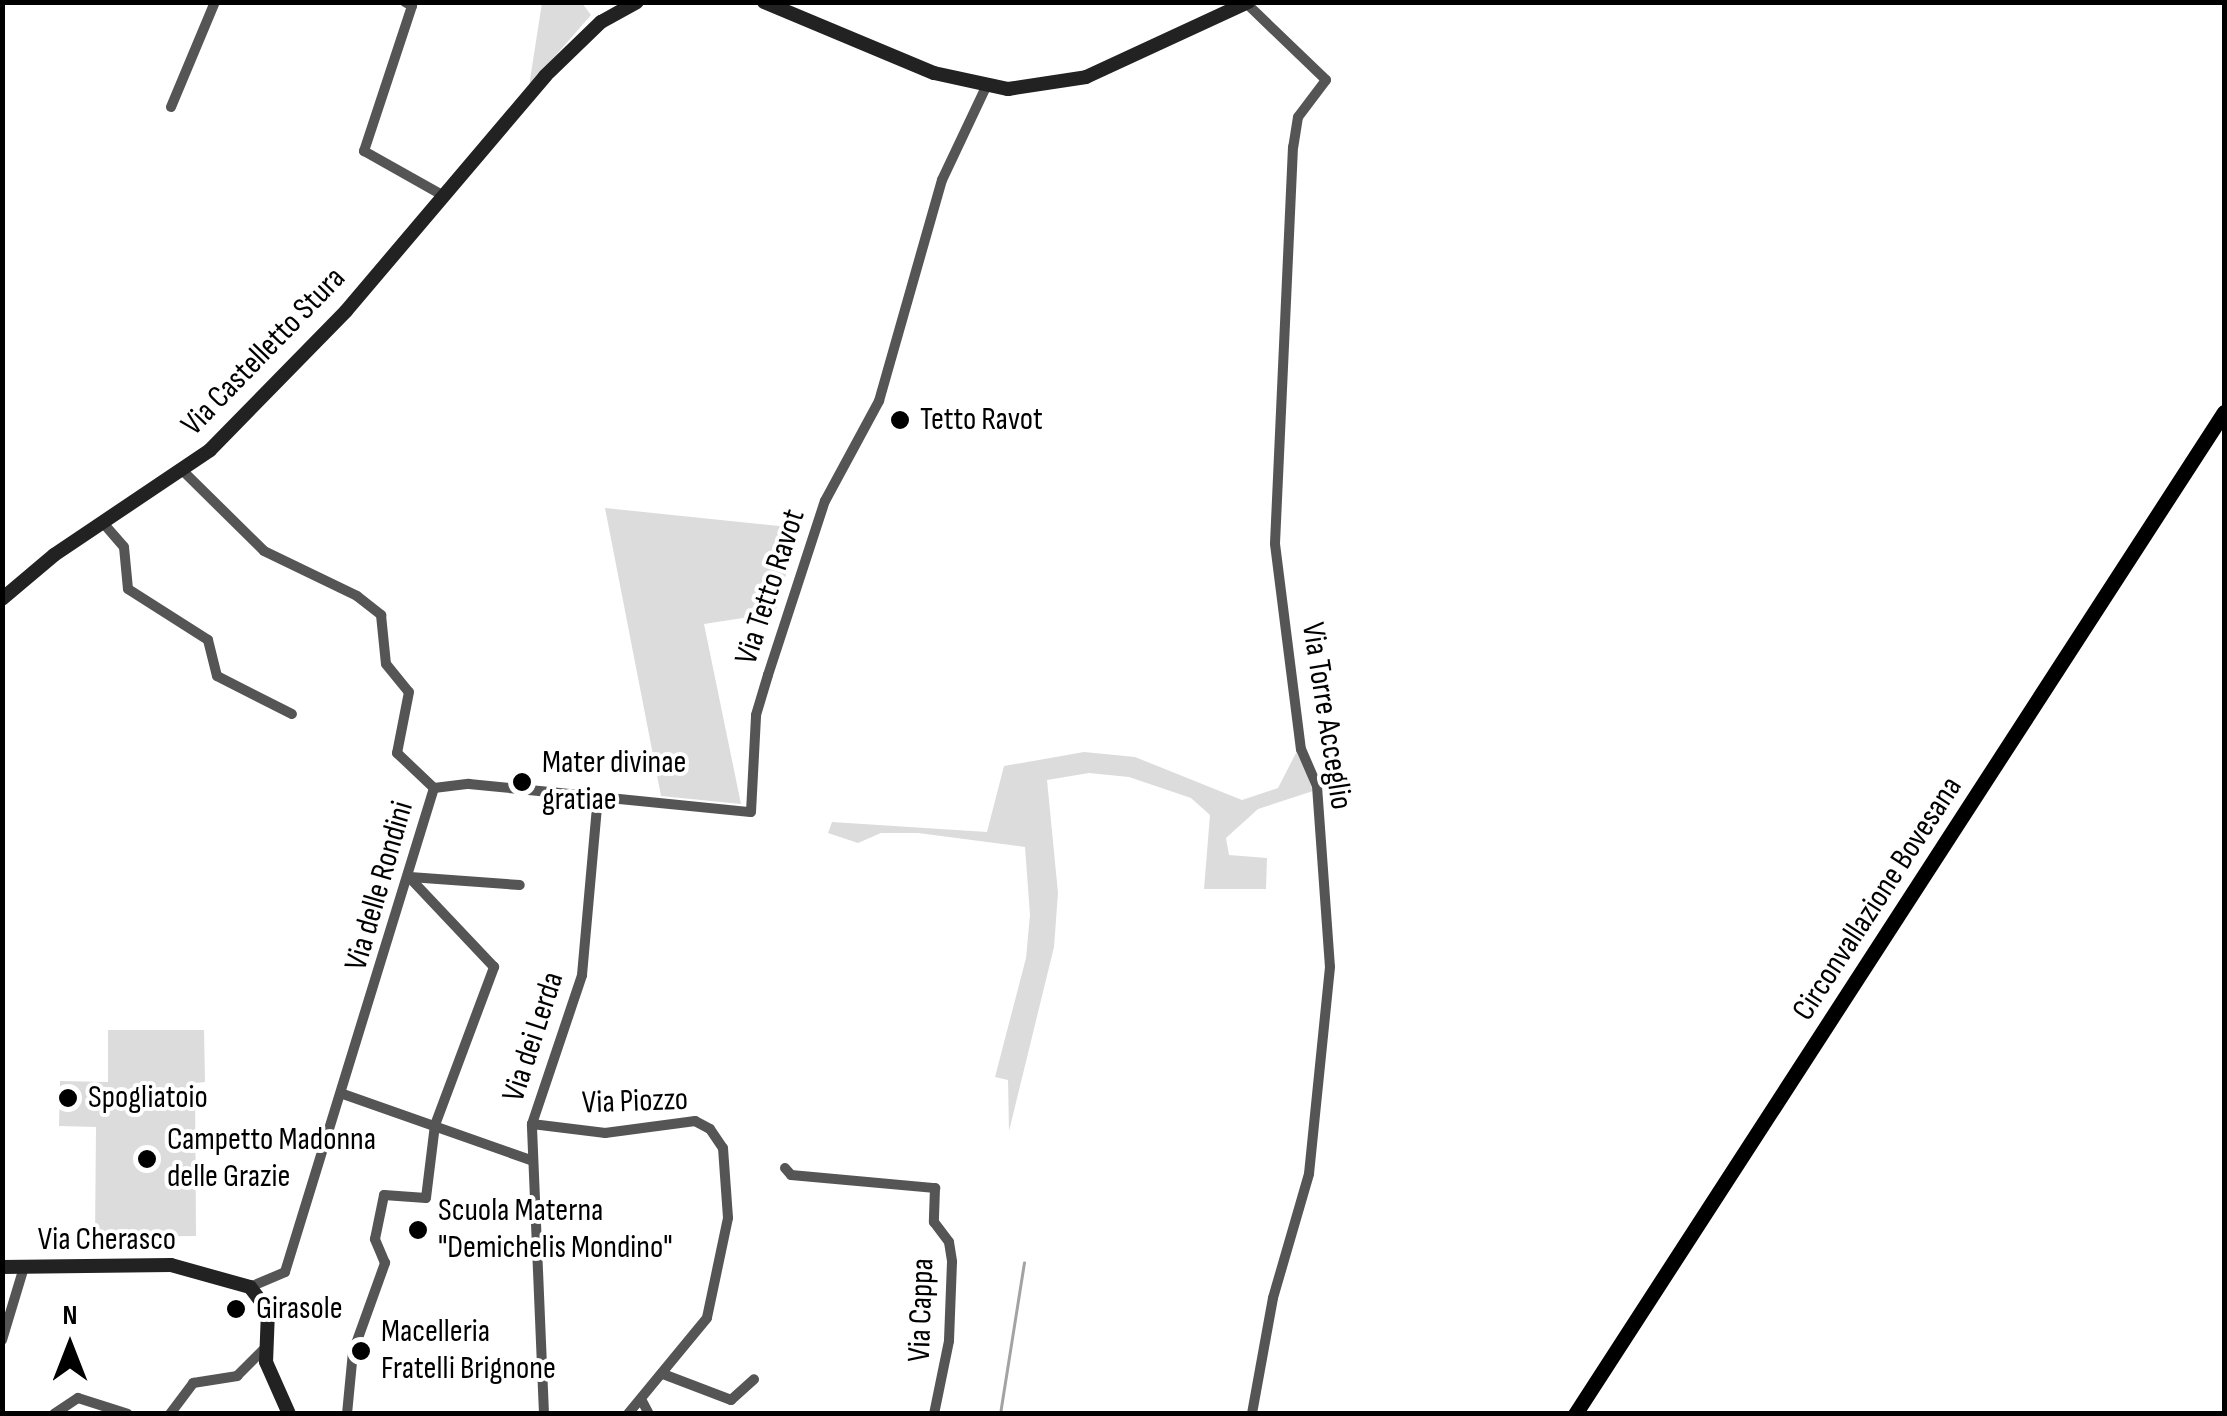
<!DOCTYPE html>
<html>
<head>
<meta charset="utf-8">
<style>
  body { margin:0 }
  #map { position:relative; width:2227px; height:1416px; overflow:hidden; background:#fff; font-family:"Sofia Sans Condensed",sans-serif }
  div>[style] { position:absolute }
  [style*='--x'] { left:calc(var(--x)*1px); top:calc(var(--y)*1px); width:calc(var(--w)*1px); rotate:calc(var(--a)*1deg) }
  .green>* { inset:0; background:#dcdcdc }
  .stream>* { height:2.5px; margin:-1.25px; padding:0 1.25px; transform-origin:1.25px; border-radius:1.25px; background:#a3a3a3 }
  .street>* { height:10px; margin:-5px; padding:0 5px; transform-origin:5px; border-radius:5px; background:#555 }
  .secondary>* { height:14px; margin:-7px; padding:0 7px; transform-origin:7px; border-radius:7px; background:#222 }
  .primary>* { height:15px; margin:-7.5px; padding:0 7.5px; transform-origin:7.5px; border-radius:7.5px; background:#000 }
  .dots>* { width:28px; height:28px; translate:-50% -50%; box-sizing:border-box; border:5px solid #fff; border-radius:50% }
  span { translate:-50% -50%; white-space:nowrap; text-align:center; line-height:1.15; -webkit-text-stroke:8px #fff; paint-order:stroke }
  .street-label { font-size:32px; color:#000 }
  .poi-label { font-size:32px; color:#000 }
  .left { translate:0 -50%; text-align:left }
  .frame { position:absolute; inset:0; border:5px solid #000; pointer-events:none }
  .north { position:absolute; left:20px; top:1296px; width:100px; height:100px; -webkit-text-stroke:8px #fff; paint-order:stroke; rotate:0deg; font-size:28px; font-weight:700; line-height:40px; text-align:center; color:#000 }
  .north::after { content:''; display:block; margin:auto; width:35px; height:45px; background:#000; clip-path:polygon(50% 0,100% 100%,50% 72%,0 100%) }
</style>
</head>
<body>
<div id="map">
  <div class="green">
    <i style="clip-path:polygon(542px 3px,582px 3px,591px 15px,529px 86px)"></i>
    <i style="clip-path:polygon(605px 508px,799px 528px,775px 613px,704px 624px,741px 804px,661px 796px)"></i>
    <i style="clip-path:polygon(1298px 749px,1313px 791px,1258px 809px,1226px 838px,1229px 855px,1267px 858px,1266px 889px,1204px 889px,1210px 815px,1191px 798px,1129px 777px,1089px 773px,1047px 780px,1058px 893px,1054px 947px,1009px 1131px,1008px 1080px,995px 1077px,1026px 958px,1030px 915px,1025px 847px,918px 833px,881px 833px,858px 843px,828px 833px,832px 822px,987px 832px,1004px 766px,1084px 752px,1135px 757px,1242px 800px,1278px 788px)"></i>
    <i style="clip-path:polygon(108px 1030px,204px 1030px,205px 1082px,195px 1083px,196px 1236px,95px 1237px,96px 1127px,59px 1126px,60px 1081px,108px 1082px)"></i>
  </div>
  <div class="stream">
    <i style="--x:1000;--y:1414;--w:153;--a:-81"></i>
  </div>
  <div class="street">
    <i style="--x:405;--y:2;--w:8;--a:30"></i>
    <i style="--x:412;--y:6;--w:153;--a:108.3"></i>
    <i style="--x:364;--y:151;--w:90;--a:29.4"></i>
    <i style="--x:1246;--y:3;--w:111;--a:43.9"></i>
    <i style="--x:1326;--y:80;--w:46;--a:127.1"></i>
    <i style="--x:1298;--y:117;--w:30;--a:99"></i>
    <i style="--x:1293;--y:147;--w:397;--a:92.6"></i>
    <i style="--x:1275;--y:544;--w:207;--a:82.8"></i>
    <i style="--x:1301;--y:749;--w:40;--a:66.6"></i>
    <i style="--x:1317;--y:786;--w:181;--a:85.9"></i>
    <i style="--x:1330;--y:967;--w:208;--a:95.8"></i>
    <i style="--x:1309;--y:1174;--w:129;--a:106.2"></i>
    <i style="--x:1273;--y:1298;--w:118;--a:100.3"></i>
    <i style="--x:171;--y:107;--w:114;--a:-67.3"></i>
    <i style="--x:184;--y:472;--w:112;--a:44.6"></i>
    <i style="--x:264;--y:551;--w:103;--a:25.8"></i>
    <i style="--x:357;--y:596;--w:31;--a:38"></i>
    <i style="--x:381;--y:615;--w:49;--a:84.2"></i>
    <i style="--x:386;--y:664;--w:36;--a:51"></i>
    <i style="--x:409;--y:692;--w:62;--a:101.1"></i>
    <i style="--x:397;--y:753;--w:51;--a:43.4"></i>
    <i style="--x:104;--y:524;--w:30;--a:49"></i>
    <i style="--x:124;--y:547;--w:42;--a:84.6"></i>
    <i style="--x:128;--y:589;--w:95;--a:32.5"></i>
    <i style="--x:208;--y:640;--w:37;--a:76"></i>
    <i style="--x:217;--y:676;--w:84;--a:26.9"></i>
    <i style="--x:434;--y:788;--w:35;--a:-7"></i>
    <i style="--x:469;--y:784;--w:283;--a:5.7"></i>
    <i style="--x:751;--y:812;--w:97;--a:-87"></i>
    <i style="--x:756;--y:715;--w:42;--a:-73.3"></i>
    <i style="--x:768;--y:675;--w:183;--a:-71.9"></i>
    <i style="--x:825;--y:501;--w:114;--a:-61.6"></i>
    <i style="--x:879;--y:401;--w:230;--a:-74.1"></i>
    <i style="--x:942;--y:180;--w:103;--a:-64.7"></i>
    <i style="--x:410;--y:877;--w:110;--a:4.2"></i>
    <i style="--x:343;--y:1094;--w:201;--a:19.4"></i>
    <i style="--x:532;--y:1124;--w:74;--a:7"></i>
    <i style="--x:605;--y:1133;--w:91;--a:-7.6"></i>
    <i style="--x:695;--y:1121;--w:17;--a:28"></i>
    <i style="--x:710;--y:1129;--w:23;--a:56"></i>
    <i style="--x:723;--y:1148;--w:70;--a:85.9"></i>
    <i style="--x:728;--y:1218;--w:102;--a:101.9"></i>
    <i style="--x:707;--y:1318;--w:124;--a:129.5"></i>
    <i style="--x:785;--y:1168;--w:9;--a:49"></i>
    <i style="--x:791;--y:1175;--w:145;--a:5.2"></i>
    <i style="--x:935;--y:1188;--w:34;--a:92"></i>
    <i style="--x:934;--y:1222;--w:25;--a:53"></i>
    <i style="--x:949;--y:1242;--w:20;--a:81"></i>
    <i style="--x:952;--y:1262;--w:79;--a:92.2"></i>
    <i style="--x:949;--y:1341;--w:75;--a:101.6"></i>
    <i style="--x:250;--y:1287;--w:38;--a:-23"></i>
    <i style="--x:285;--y:1272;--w:506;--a:-72.89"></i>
    <i style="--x:2;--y:1340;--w:76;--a:-73.2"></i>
    <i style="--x:663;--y:1374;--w:73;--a:20.9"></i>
    <i style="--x:731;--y:1400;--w:31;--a:-42"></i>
    <i style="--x:641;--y:1399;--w:17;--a:62"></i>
    <i style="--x:54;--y:1414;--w:29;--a:-34"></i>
    <i style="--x:78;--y:1398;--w:52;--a:17.7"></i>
    <i style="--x:170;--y:1414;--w:39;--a:-53"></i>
    <i style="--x:193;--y:1383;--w:45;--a:-9"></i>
    <i style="--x:237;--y:1376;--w:41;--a:-45"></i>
    <i style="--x:347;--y:1414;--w:62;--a:-84.5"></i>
    <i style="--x:353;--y:1352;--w:95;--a:-70.2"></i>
    <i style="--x:385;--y:1263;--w:26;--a:-113"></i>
    <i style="--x:375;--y:1239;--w:45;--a:-78.4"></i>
    <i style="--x:384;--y:1195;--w:42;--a:4.1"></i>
    <i style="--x:426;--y:1198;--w:74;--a:-83"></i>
    <i style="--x:435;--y:1125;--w:169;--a:-69.5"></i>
    <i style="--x:494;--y:967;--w:124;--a:-133.4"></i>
    <i style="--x:544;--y:1414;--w:290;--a:-92.4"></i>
    <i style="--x:532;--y:1124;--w:157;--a:-71.4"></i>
    <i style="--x:582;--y:975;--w:180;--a:-84.9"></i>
  </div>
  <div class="secondary">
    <i style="--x:764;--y:2;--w:184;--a:22.7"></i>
    <i style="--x:934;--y:73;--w:76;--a:12.2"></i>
    <i style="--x:1008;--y:89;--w:79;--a:-8.7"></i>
    <i style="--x:1086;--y:77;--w:179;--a:-24.8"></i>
    <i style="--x:2;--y:599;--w:68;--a:-40.2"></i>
    <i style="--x:54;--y:555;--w:188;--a:-33.9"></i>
    <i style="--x:210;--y:450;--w:194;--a:-45.6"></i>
    <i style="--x:346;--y:311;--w:308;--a:-49.7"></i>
    <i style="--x:545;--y:76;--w:78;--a:-44"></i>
    <i style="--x:601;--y:22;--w:41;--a:-29.1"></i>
    <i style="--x:2;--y:1267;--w:169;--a:-0.7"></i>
    <i style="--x:171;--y:1265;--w:82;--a:15.6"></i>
    <i style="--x:250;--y:1287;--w:30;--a:53"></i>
    <i style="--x:268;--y:1311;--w:51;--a:92.2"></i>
    <i style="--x:266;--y:1362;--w:57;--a:66.1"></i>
  </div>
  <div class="primary">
    <i style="--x:1575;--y:1414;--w:1194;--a:-57.07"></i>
  </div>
  <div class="dots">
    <i style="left:900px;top:420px;background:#000"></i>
    <i style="left:522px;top:782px;background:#000"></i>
    <i style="left:68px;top:1098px;background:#000"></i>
    <i style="left:147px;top:1159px;background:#000"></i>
    <i style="left:418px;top:1230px;background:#000"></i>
    <i style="left:236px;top:1309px;background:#000"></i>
    <i style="left:361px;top:1351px;background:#000"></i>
  </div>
  <div class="street-label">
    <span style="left:264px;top:352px;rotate:-46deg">Via Castelletto Stura</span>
    <span style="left:771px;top:587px;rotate:-72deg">Via Tetto Ravot</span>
    <span style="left:1326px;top:716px;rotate:81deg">Via Torre Acceglio</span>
    <span style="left:380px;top:886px;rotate:-74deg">Via delle Rondini</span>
    <span style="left:1878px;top:899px;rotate:-57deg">Circonvallazione Bovesana</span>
    <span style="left:534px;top:1037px;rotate:-72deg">Via dei Lerda</span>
    <span style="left:635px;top:1102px;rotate:-2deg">Via Piozzo</span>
    <span style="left:107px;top:1240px">Via Cherasco</span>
    <span style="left:922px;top:1310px;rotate:-88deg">Via Cappa</span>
  </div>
  <div class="poi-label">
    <span class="left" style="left:920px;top:420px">Tetto Ravot</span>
    <span class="left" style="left:542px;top:782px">Mater divinae<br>gratiae</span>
    <span class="left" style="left:88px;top:1098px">Spogliatoio</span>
    <span class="left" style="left:167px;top:1159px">Campetto Madonna<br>delle Grazie</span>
    <span class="left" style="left:438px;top:1230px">Scuola Materna<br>"Demichelis Mondino"</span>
    <span class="left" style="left:256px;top:1309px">Girasole</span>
    <span class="left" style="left:381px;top:1351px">Macelleria<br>Fratelli Brignone</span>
  </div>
  <div class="frame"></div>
  <div class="north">N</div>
</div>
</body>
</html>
